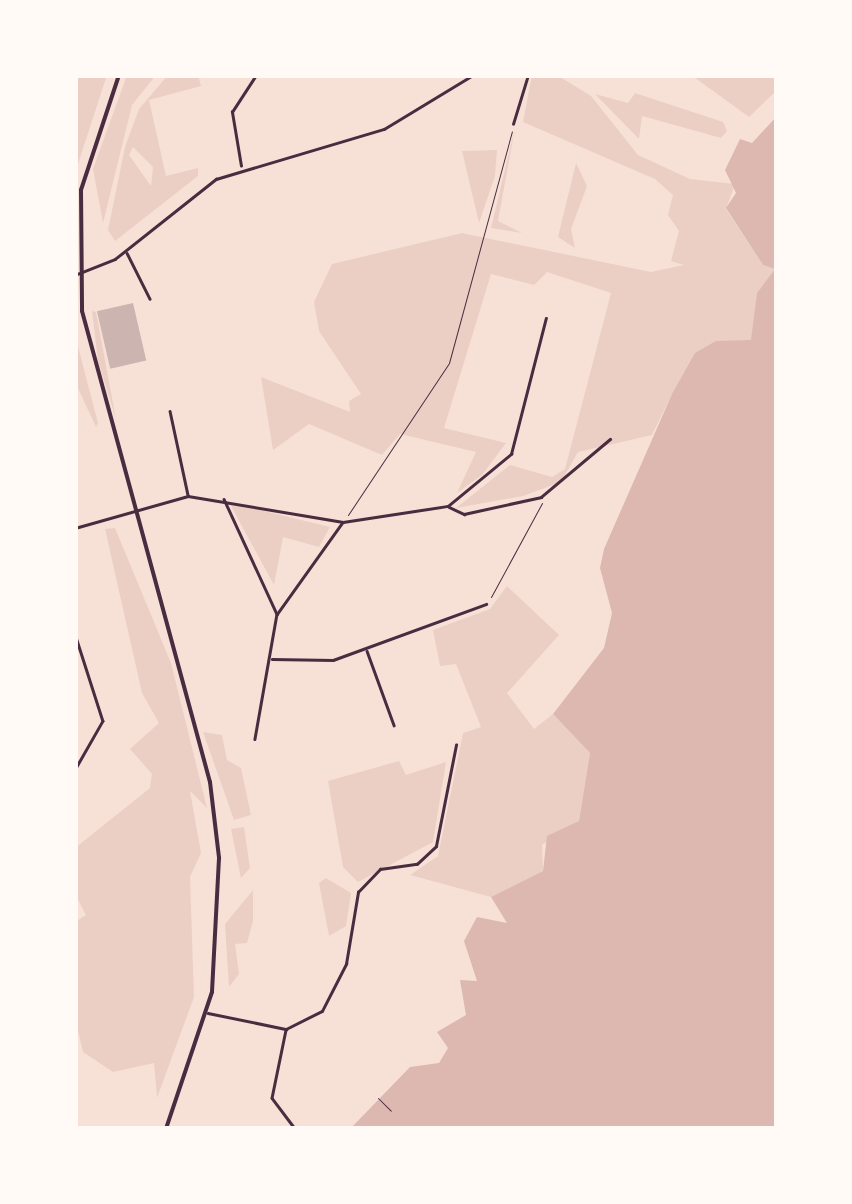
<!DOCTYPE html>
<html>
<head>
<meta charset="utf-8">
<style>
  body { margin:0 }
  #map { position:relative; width:852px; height:1204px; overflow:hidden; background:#f7e1d7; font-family:"Roboto Condensed",sans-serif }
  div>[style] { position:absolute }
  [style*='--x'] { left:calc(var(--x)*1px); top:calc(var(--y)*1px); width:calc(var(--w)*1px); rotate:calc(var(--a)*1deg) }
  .green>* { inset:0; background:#ebcfc5 }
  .water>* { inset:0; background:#dcb8b0 }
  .building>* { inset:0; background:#ccb4b1; transform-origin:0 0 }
  .path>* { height:1px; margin:-0.5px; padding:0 0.5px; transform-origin:0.5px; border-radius:0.5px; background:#4a2c40 }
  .minor>* { height:2.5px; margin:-1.25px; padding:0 1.25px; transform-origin:1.25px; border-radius:1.25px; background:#4a2c40 }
  .secondary>* { height:4px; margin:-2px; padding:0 2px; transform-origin:2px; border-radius:2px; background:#4a2c40 }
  span { translate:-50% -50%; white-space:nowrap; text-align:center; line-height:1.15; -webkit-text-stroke:8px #fffaf5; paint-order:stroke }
  .frame { position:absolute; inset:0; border:78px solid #fffaf5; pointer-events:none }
</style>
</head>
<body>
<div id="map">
  <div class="green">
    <i style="clip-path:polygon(75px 75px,107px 75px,78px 164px,75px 163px)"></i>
    <i style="clip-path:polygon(127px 75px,156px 75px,132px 105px,103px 223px,93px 169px)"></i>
    <i style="clip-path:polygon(evenodd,168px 75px,198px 75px,201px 86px,149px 100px,166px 176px,198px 168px,198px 176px,115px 241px,108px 230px,125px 147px,139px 109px,168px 75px,133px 147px,153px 167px,151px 186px,129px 155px,133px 147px)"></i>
    <i style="clip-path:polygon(532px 75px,557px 75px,591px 96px,638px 155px,690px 179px,735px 184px,726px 209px,763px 265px,776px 269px,757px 293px,752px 342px,672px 394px,652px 435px,578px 452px,561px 482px,523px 496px,456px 508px,510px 465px,552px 477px,565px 469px,611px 293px,547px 272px,534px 285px,491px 274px,444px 428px,506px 443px,482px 475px,457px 493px,476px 452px,400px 434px,382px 455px,309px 424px,273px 450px,261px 377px,350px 412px,349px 401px,361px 394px,319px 331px,314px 302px,332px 264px,462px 233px,651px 272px,684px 265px,671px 261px,679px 231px,668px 215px,673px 195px,655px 179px,523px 122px)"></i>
    <i style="clip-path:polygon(691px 75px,777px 75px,777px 90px,749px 117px)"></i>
    <i style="clip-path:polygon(635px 93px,723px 122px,727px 131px,721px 138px,642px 116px,639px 139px,595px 94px,628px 103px)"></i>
    <i style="clip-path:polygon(515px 128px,498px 221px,522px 233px,491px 228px)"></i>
    <i style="clip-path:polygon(497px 150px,495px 176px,479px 223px,462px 151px)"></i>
    <i style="clip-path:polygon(576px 163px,587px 186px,571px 229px,575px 248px,558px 237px)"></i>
    <i style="clip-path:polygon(92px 311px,96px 312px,116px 419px,98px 361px)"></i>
    <i style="clip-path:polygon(75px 335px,98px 423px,96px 427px,75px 382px)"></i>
    <i style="clip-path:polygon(231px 506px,252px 508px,330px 527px,319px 547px,283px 537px,274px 585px)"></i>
    <i style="clip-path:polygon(115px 528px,171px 663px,207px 808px,190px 791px,201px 853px,190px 877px,194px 997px,157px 1098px,154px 1063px,113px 1072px,83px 1052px,75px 1019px,75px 922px,86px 915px,75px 894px,75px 848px,150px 788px,152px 774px,130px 749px,159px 723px,142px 693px,105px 529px)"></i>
    <i style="clip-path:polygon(507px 586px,559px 635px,507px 693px,534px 729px,553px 714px,590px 753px,579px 821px,542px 845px,543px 871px,491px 897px,410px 875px,438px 856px,463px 733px,481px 727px,456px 664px,440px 666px,433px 630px,490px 609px)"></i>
    <i style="clip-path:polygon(203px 732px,222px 735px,227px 760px,241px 768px,251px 815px,234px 820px)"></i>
    <i style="clip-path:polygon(399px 761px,406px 775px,446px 762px,433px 842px,358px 882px,343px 867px,328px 781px)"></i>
    <i style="clip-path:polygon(244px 827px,250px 868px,241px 878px,231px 829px)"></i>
    <i style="clip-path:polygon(326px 878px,351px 893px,346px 926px,329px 936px,319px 883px)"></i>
    <i style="clip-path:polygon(253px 890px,253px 921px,247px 943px,235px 944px,239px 974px,229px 987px,225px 924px)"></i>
  </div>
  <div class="water">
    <i style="clip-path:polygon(777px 116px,777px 1129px,350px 1129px,410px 1067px,439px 1063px,448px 1048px,437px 1032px,466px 1015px,460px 980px,477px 981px,464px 941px,477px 917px,507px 923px,491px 897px,543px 871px,547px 836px,579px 821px,590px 753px,553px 714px,604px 648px,612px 613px,600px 568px,604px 549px,672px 394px,695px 353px,716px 341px,751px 340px,757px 293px,775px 269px,763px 265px,726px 208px,736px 193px,725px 170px,740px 139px,752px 143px)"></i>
  </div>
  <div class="building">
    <i style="left:133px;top:303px;width:59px;height:37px;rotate:77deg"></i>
  </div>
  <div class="path">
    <i style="--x:348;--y:515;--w:182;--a:-56.4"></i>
    <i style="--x:449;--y:363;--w:240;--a:-74.8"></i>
    <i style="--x:491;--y:597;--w:107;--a:-61.5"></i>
    <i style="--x:378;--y:1098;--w:18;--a:45"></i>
  </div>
  <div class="minor">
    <i style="--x:513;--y:124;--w:51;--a:-73"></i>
    <i style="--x:241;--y:166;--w:55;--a:-99.5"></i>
    <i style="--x:232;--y:112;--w:44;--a:-57"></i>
    <i style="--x:127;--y:253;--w:51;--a:63.4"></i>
    <i style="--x:75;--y:275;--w:43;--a:-21.8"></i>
    <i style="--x:115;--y:259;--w:129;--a:-38.4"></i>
    <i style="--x:216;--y:179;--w:175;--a:-16.6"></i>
    <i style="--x:384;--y:129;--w:104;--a:-31.2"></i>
    <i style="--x:170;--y:411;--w:86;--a:77.9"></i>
    <i style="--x:224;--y:499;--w:127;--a:65.3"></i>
    <i style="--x:277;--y:614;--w:127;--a:100"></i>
    <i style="--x:449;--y:507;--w:17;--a:25"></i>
    <i style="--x:464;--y:514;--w:79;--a:-12.4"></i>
    <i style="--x:541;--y:497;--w:90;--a:-40"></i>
    <i style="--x:75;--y:528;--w:117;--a:-15.8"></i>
    <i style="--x:188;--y:496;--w:157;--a:9.5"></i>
    <i style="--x:343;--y:522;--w:106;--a:-8.7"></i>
    <i style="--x:448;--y:506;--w:82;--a:-39.5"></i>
    <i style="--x:511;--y:454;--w:140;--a:-75.6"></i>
    <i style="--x:277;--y:614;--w:112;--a:-54.5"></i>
    <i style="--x:75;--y:634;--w:91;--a:72.2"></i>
    <i style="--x:103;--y:721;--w:56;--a:119.7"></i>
    <i style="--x:367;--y:651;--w:79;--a:70"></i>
    <i style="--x:272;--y:659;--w:61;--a:0.9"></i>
    <i style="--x:333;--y:660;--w:163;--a:-20.1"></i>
    <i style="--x:75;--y:899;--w:17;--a:90"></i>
    <i style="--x:208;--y:1013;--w:80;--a:11.6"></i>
    <i style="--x:286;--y:1029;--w:40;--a:-26.6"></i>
    <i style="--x:322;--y:1011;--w:53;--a:-62.9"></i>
    <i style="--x:346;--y:964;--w:73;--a:-80.5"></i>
    <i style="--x:358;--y:892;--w:32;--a:-46"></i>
    <i style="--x:380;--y:869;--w:37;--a:-8"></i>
    <i style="--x:417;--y:864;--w:26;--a:-43"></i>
    <i style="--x:436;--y:846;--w:103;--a:-78.8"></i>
    <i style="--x:286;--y:1030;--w:69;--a:101.6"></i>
    <i style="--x:272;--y:1098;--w:35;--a:53"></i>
  </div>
  <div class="secondary">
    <i style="--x:119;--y:75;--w:121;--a:108.3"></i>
    <i style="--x:81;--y:190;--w:121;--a:89.5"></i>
    <i style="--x:82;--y:311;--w:488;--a:74.8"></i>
    <i style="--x:210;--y:782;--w:77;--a:83.2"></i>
    <i style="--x:219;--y:858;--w:134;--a:93"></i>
    <i style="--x:212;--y:992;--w:145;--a:108.6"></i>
  </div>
  <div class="frame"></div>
</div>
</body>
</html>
